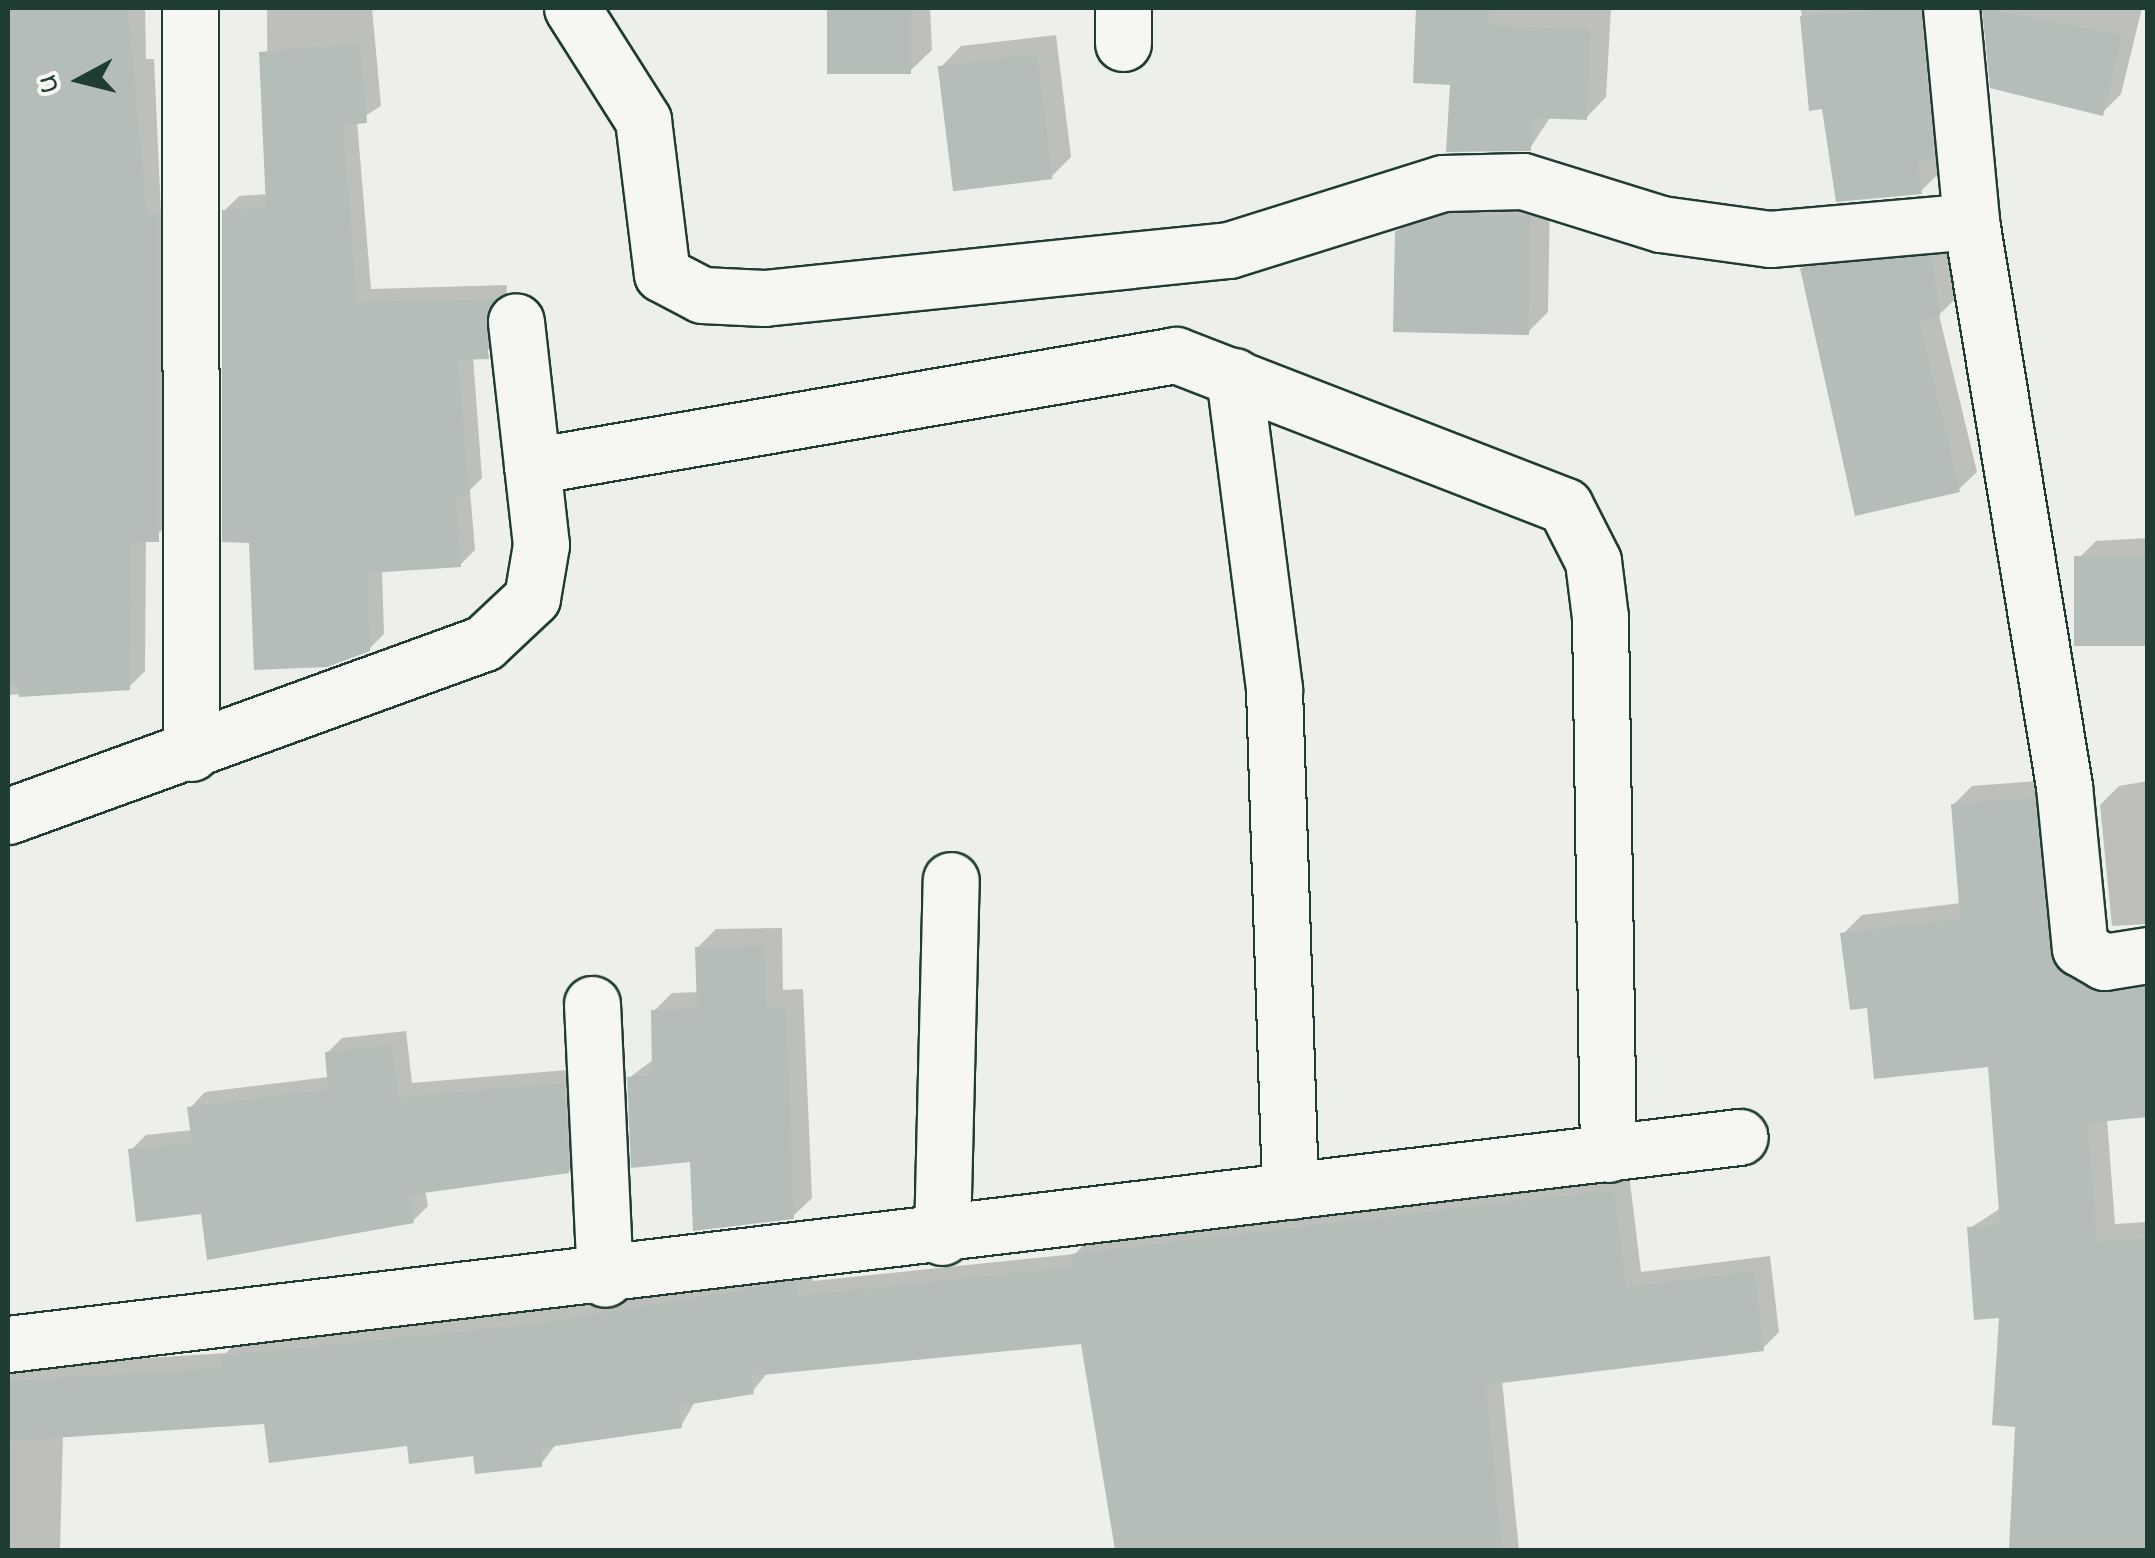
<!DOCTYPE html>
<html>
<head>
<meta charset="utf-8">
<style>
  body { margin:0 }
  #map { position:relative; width:2155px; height:1558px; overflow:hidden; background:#edefea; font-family:"Indie Flower",sans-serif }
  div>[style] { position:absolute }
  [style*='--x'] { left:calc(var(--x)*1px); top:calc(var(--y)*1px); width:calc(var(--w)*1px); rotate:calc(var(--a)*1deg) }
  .shadow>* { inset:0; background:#0003 }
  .building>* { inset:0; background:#b4bdb8; transform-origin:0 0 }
  .roads { filter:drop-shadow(2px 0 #1f3d34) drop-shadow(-2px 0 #1f3d34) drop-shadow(0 2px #1f3d34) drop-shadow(0 -2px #1f3d34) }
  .minor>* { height:55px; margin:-27.5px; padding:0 27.5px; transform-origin:27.5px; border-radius:27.5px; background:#f6f6f2 }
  span { translate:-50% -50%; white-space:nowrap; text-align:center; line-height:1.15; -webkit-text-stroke:8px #f6f6f2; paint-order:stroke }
  .frame { position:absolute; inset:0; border:10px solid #1f3d34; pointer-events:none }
  .north { position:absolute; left:30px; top:30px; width:100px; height:100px; -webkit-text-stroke:8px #f6f6f2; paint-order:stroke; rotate:263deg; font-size:28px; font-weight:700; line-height:40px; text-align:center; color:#1f3d34 }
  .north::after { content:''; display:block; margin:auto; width:35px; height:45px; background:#1f3d34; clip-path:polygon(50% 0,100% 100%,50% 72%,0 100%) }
</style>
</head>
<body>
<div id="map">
  <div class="shadow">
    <i style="clip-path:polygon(8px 8px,145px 8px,146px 59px,154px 59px,175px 523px,146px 540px,145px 671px,129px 687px,8px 695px)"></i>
    <i style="clip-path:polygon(267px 8px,372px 8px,381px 106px,357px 121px,371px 289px,507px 285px,502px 342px,473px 357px,482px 478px,470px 490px,475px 550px,460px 565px,382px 570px,384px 634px,369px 649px,252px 540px,224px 211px,239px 196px,268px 194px)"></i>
    <i style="clip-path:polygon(830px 8px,930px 8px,932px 50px,911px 70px,832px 71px)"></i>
    <i style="clip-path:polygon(1419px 8px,1611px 8px,1606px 97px,1586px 118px,1551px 116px,1530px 148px,1453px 83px,1416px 81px)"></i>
    <i style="clip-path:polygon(1801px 8px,1940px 8px,1952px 137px,1937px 152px,1940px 172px,1920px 192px,1824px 107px,1811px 108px)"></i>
    <i style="clip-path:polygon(1982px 8px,2142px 8px,2121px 94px,2102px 113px,1992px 86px)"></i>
    <i style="clip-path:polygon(1056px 35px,1071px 157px,1051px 177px,941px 67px,961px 46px)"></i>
    <i style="clip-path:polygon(1550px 197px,1548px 312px,1528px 332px,1397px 232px,1418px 212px)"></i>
    <i style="clip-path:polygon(1948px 239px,1957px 297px,1939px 315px,1977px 472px,1959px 489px,1803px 268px,1821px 251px)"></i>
    <i style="clip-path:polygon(2148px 538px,2148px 643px,2076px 561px,2096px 541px)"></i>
    <i style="clip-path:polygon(2052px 780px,2072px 947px,2148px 969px,2148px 1115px,2107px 1119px,2115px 1224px,2148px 1222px,2148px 1550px,2012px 1550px,2017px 1425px,2002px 1316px,1970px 1228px,2001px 1208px,1991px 1064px,1869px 1005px,1843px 934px,1862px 915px,1961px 903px,1953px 805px,1972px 786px)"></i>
    <i style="clip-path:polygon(2148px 781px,2148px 924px,2112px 926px,2100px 805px,2119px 786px)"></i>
    <i style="clip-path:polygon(782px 928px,783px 990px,803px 989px,812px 1198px,793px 1216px,693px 1160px,629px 1078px,654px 1059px,653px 1012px,672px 993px,699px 992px,697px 948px,716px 929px)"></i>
    <i style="clip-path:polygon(406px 1031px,412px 1083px,579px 1069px,583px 1155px,568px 1171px,425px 1190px,428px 1206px,413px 1221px,203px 1211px,131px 1150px,146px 1135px,193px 1130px,190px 1108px,205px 1092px,329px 1077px,327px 1053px,342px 1038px)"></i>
    <i style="clip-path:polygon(1629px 1174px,1641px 1272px,1770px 1256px,1779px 1332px,1763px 1348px,1502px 1380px,1519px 1550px,1117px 1550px,1083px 1341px,768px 1372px,752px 1392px,696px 1400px,681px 1426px,557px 1443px,541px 1464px,266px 1421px,63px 1435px,60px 1550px,8px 1550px,8px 1352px,39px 1365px,226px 1353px,239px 1341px,552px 1308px,714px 1278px,812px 1266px,813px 1281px,1075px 1254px,1090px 1238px)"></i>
  </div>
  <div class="building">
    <i style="clip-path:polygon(128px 8px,147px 215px,159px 214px,159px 542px,131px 542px,130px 690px,19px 697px,19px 686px,8px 686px,8px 10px)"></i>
    <i style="left:827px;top:8px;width:84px;height:66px"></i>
    <i style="clip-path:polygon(1416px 8px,1490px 8px,1489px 25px,1590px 30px,1587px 120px,1532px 118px,1531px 151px,1446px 152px,1450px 85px,1413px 83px)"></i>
    <i style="clip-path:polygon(1920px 8px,1934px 159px,1917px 161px,1922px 194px,1836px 202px,1822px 109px,1809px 111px,1800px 16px)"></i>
    <i style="clip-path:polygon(1982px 8px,2122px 35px,2103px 116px,1990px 88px)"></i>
    <i style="clip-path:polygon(360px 44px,367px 123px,343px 125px,357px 302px,495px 299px,485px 323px,489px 359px,458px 360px,469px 495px,456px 496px,461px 567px,368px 573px,370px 651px,327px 667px,254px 670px,249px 543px,222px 542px,222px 210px,266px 207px,259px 52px)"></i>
    <i style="left:1037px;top:54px;width:126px;height:100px;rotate:83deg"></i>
    <i style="clip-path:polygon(1448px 214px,1530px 216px,1529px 335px,1393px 332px,1395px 231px)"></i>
    <i style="clip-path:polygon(1931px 256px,1940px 317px,1919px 320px,1960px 492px,1855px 516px,1800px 268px)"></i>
    <i style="left:2148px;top:556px;width:90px;height:74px;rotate:90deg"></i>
    <i style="clip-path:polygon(2034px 798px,2053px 964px,2089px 989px,2148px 987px,2148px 1117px,2088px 1123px,2097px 1242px,2148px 1239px,2148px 1550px,2009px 1550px,2015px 1427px,1992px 1425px,1999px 1318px,1974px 1320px,1967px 1227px,2000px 1225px,1988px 1067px,1874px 1079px,1867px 1008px,1850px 1010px,1840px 933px,1960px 918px,1951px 804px)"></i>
    <i style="clip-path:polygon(764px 946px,766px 1007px,786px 1007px,794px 1219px,693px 1231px,690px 1162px,631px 1168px,627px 1077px,652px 1075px,651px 1010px,697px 1009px,695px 947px)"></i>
    <i style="clip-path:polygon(392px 1045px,398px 1097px,564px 1083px,569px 1173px,409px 1195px,414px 1223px,207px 1260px,201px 1214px,136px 1222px,128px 1149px,192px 1143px,187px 1107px,328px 1089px,325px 1052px)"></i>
    <i style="clip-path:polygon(1614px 1190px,1626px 1287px,1754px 1271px,1764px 1351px,1486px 1385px,1502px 1550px,1115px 1550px,1081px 1344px,751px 1376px,754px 1394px,679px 1406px,682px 1428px,541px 1448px,542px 1467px,475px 1474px,473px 1456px,409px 1464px,407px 1446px,269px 1463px,264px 1424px,8px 1441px,8px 1381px,222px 1368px,220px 1356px,534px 1324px,797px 1281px,797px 1296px,1073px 1267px,1071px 1254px)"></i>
  </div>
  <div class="roads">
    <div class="minor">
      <i style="--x:190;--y:8;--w:745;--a:89.92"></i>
      <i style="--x:572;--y:8;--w:133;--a:57.6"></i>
      <i style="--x:643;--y:120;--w:155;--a:83"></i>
      <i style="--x:662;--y:274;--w:45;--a:27.7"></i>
      <i style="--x:702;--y:295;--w:62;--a:2.8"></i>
      <i style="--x:764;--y:298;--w:467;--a:-5.9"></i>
      <i style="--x:1229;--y:250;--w:224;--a:-17.4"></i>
      <i style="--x:1443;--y:183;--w:80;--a:-1.4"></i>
      <i style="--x:1523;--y:181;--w:145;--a:17.3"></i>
      <i style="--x:1661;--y:224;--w:110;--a:7.8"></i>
      <i style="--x:1770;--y:239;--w:202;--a:-5.1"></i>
      <i style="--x:1951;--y:8;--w:214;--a:84.6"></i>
      <i style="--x:1971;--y:221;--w:573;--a:80.65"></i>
      <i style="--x:2064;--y:786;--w:163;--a:84.4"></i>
      <i style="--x:2080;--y:948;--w:28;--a:30"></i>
      <i style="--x:2104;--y:962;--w:45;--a:-9"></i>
      <i style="--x:1123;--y:43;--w:35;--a:-90"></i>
      <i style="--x:1234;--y:376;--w:316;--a:82.7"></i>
      <i style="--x:1274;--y:689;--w:502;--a:88.17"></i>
      <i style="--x:532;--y:466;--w:653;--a:-9.78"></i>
      <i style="--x:1176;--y:355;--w:417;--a:21.2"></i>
      <i style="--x:1565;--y:506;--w:62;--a:63"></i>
      <i style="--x:1593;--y:561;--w:56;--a:82.9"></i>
      <i style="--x:1600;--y:617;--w:537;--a:89.15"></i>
      <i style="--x:8;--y:816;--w:506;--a:-19.97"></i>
      <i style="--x:484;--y:643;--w:66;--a:-43.2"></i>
      <i style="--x:532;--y:598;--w:54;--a:-80.4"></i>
      <i style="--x:541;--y:545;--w:225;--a:-96.4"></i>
      <i style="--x:592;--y:1004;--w:275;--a:87.3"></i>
      <i style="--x:942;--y:1237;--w:357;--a:-88.6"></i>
      <i style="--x:8;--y:1344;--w:1744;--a:-6.82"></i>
    </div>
  </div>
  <div class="frame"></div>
  <div class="north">U</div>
</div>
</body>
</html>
